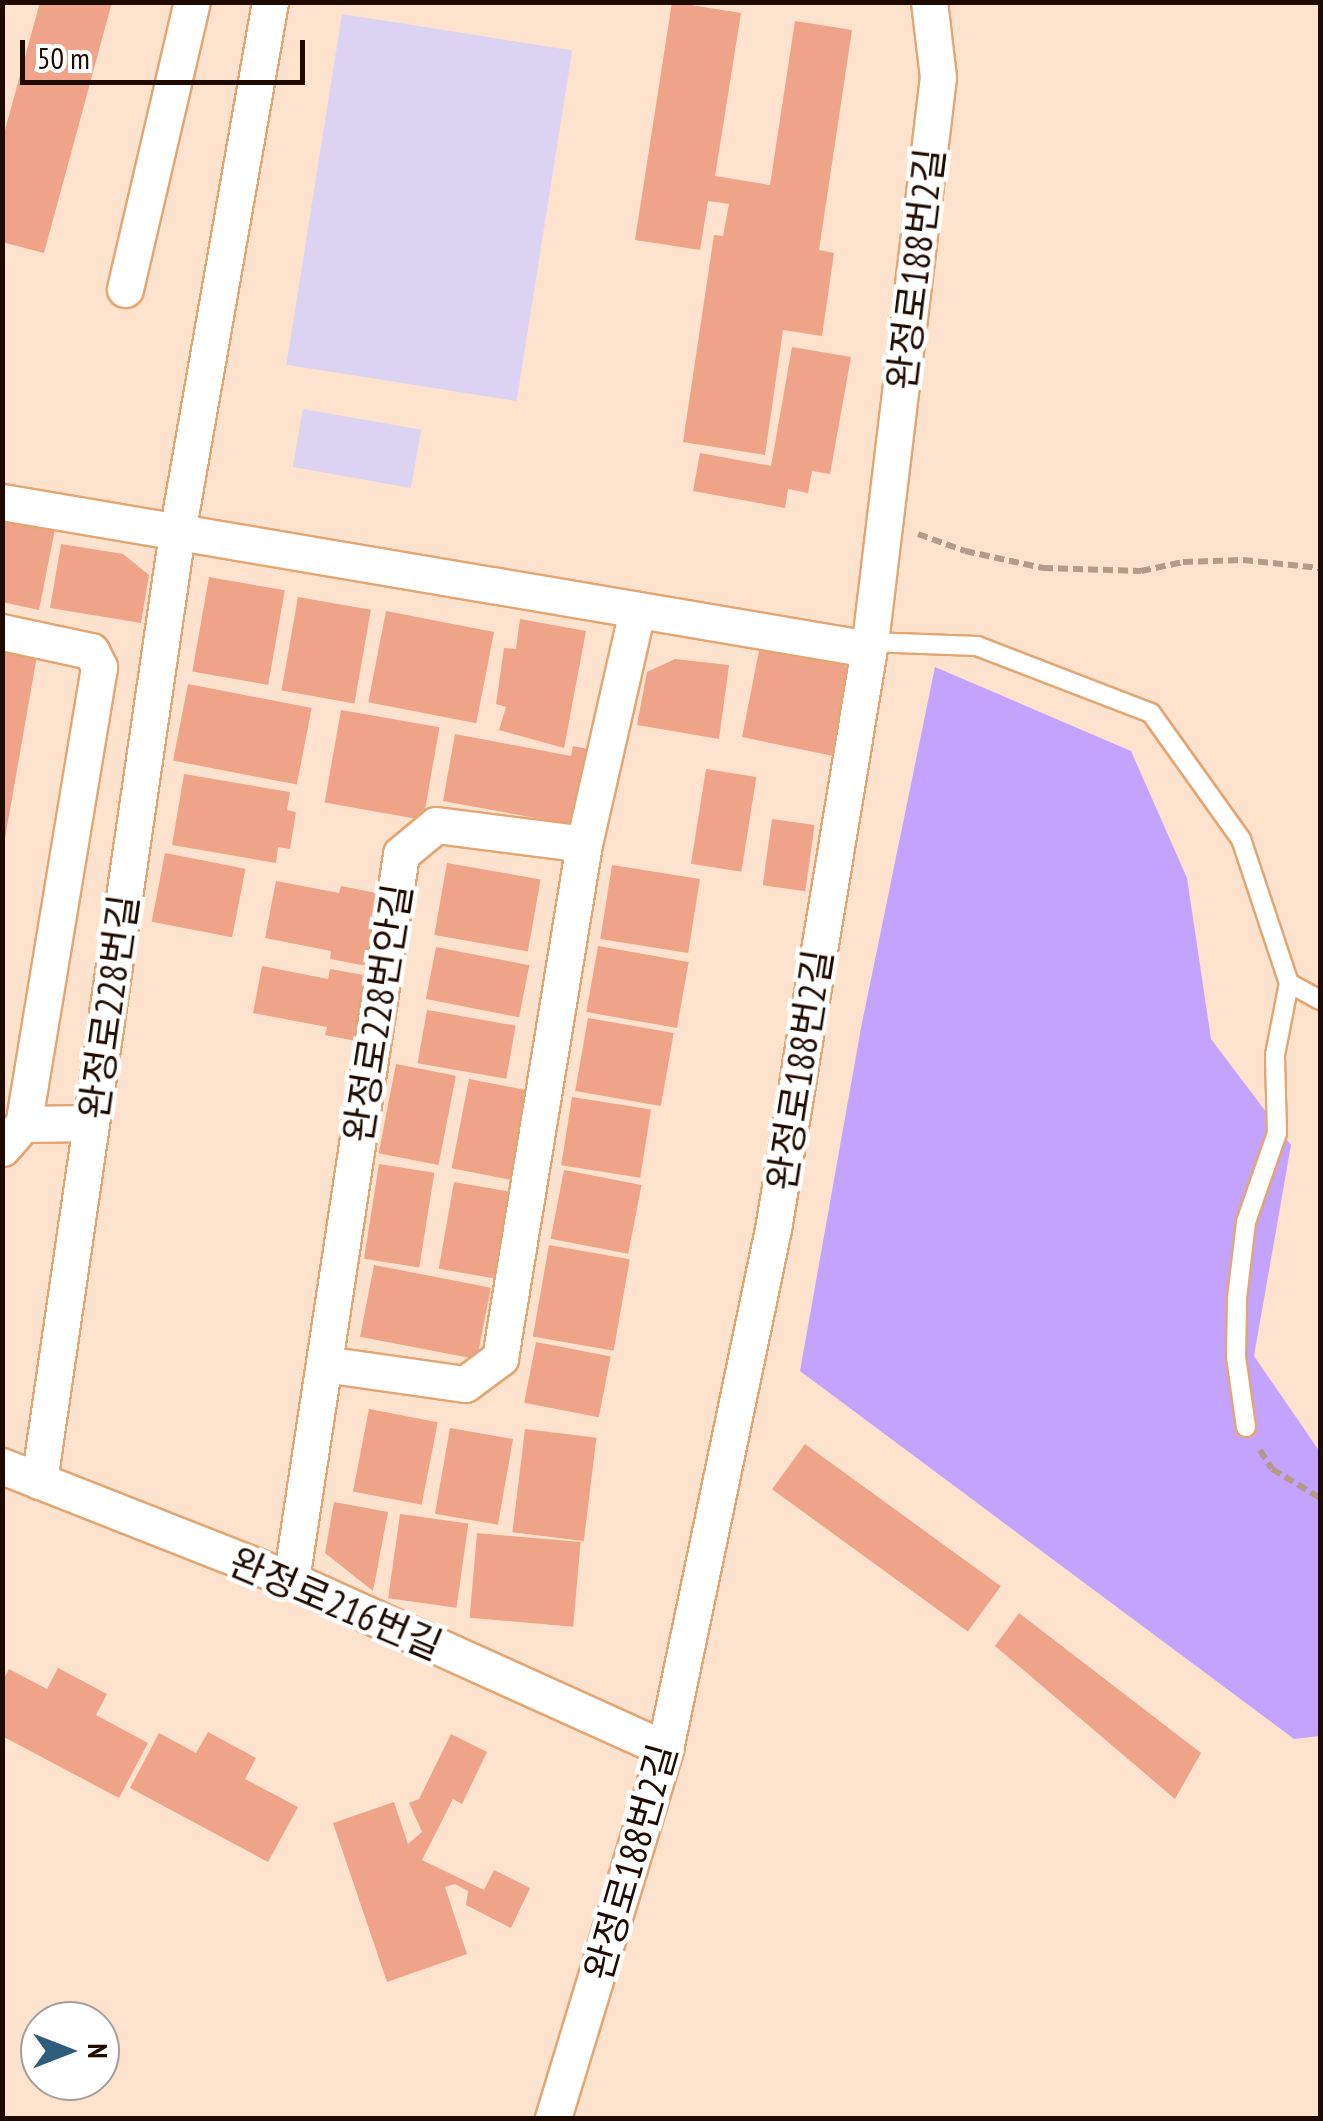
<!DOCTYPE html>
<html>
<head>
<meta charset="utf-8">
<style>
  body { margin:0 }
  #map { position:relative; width:1323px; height:2121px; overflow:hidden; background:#fde3ce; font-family:"PT Sans Narrow","Noto Sans KR",sans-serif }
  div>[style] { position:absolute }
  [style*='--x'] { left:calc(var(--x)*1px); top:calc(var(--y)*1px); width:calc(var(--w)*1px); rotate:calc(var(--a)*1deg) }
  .green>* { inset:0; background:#dcd2f2; transform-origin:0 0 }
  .forest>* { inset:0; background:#c4a3fe }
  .building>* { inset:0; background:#efa388; transform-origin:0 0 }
  .path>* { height:6px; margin-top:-3px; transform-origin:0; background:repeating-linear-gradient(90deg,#b39a89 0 10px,transparent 0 15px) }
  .roads { filter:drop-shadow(2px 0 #e3a673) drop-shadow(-2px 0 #e3a673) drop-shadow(0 2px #e3a673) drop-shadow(0 -2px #e3a673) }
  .service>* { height:18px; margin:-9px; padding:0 9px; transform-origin:9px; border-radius:9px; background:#fff }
  .minor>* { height:35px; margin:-17.5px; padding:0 17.5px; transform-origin:17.5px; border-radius:17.5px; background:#fff }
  span { translate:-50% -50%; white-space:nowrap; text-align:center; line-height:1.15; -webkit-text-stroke:9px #fff; paint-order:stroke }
  .street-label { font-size:38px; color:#1f0a00 }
  .frame { position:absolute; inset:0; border:5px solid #1f0a00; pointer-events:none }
  .north { position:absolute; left:20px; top:2001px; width:100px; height:100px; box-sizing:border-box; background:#fff; border:2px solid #a59d99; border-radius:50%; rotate:90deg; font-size:28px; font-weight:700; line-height:40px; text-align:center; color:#1f0a00 }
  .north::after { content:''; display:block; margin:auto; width:35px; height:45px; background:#2e5d7c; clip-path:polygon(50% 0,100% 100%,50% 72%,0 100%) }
  .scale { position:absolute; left:20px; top:40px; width:285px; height:45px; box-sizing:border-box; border:5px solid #1f0a00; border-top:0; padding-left:12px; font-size:30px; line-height:35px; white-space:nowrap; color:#1f0a00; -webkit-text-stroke:8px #fff; paint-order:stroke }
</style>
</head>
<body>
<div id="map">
  <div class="green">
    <i style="left:342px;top:14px;width:233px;height:355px;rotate:9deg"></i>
    <i style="left:303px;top:409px;width:120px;height:59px;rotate:10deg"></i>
  </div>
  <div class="forest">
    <i style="clip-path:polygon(935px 667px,1131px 751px,1187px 878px,1211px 1039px,1291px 1145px,1254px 1356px,1320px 1452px,1320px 1736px,1294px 1739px,800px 1371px,861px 1028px)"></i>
  </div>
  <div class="building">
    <i style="clip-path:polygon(40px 2px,112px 2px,44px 253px,2px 242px,2px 141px)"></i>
    <i style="clip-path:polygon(672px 2px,741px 13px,715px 176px,770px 185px,795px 21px,852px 30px,819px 250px,834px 253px,822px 336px,783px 330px,765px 455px,683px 442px,714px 235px,723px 236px,729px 204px,708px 201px,700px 250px,635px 240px)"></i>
    <i style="clip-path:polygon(792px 347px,851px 357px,830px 474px,812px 471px,808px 493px,788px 489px,785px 508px,693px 491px,700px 453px,771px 466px)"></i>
    <i style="clip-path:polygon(2px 520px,55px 529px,39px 610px,2px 602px)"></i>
    <i style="clip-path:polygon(61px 544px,123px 554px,149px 575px,141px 623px,50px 608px)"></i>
    <i style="left:209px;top:577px;width:77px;height:96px;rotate:10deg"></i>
    <i style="left:298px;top:597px;width:74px;height:95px;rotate:10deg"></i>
    <i style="left:386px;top:611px;width:110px;height:93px;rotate:11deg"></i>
    <i style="clip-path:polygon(520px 619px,586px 631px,564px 748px,499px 730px,506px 707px,496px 704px,504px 648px,516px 649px)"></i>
    <i style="clip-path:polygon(2px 646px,38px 650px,4px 844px,2px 844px)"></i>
    <i style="clip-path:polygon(759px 651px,841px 660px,855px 681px,838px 757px,742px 737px)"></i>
    <i style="clip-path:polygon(675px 659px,729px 665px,719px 739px,637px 725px,647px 672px)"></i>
    <i style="left:188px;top:684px;width:126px;height:78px;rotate:11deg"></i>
    <i style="left:341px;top:710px;width:100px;height:94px;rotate:10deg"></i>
    <i style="clip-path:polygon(455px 734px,571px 756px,573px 746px,588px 749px,574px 825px,443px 801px)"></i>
    <i style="left:706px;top:769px;width:51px;height:96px;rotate:9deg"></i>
    <i style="clip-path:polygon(184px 774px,290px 792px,287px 810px,296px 812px,290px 849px,278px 847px,276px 863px,172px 845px)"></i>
    <i style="left:772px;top:819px;width:43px;height:67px;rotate:8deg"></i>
    <i style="left:165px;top:853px;width:82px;height:70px;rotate:11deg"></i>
    <i style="left:447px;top:863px;width:95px;height:73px;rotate:10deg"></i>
    <i style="left:612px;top:865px;width:89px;height:75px;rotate:9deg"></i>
    <i style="clip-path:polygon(276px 881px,339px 893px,341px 886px,381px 894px,367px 966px,330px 959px,331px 951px,265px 938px)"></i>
    <i style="left:598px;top:946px;width:92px;height:67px;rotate:10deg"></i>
    <i style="left:436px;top:947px;width:95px;height:53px;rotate:11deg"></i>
    <i style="clip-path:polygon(262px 966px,328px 979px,330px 969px,369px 976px,356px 1041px,325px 1035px,327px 1027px,253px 1013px)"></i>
    <i style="left:427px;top:1010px;width:90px;height:54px;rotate:10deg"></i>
    <i style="left:588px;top:1018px;width:87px;height:74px;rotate:10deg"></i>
    <i style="left:396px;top:1064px;width:61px;height:91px;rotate:11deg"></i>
    <i style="left:469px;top:1079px;width:60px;height:91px;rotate:11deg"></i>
    <i style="left:572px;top:1097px;width:80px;height:69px;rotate:9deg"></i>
    <i style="left:379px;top:1164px;width:56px;height:96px;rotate:9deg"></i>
    <i style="left:564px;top:1170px;width:79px;height:70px;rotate:11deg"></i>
    <i style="left:454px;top:1182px;width:57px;height:88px;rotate:10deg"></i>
    <i style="left:549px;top:1245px;width:82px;height:93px;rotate:10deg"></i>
    <i style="left:374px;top:1265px;width:119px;height:73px;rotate:11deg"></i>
    <i style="left:536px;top:1342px;width:76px;height:62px;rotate:11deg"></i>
    <i style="left:369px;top:1409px;width:70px;height:84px;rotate:11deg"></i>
    <i style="left:450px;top:1428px;width:64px;height:87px;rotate:10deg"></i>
    <i style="left:525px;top:1429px;width:72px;height:104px;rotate:7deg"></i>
    <i style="left:805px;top:1444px;width:242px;height:56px;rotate:36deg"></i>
    <i style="clip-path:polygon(334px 1502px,388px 1512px,373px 1591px,325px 1553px)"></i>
    <i style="left:400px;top:1514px;width:69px;height:85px;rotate:8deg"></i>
    <i style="left:477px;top:1533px;width:104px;height:85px;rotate:5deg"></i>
    <i style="clip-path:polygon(1019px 1613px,1201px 1753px,1175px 1799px,995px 1646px)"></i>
    <i style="clip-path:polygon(58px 1668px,107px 1694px,96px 1715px,148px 1743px,119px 1798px,2px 1736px,2px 1682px,9px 1669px,47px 1689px)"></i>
    <i style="clip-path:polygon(208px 1732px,256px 1758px,245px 1779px,298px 1807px,268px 1862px,130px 1788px,159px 1733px,196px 1753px)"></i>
    <i style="clip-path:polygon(451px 1734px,487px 1752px,462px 1804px,453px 1799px,422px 1860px,484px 1890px,494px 1870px,530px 1888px,511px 1928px,466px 1905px,468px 1891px,455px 1884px,445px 1887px,467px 1954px,387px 1982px,333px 1823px,394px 1802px,408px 1844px,422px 1832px,409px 1803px,419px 1799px)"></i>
  </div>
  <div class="path">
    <i style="--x:918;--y:534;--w:50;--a:19.9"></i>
    <i style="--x:965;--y:551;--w:80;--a:12.3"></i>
    <i style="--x:1043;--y:568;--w:98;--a:1.8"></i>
    <i style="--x:1141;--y:571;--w:43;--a:-12.1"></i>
    <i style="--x:1183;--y:562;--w:60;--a:-1.9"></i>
    <i style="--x:1243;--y:560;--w:77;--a:5.9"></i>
    <i style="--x:1260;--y:1450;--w:22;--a:58"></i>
    <i style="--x:1272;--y:1469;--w:56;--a:31.1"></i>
  </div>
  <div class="roads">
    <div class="service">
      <i style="--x:870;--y:642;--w:107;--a:2.1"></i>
      <i style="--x:977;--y:646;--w:186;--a:21.1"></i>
      <i style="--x:1151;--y:713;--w:155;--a:54.5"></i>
      <i style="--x:1241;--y:839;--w:152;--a:71.6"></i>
      <i style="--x:1289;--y:983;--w:35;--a:29"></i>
      <i style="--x:1246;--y:1427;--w:71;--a:-98.1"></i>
      <i style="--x:1236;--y:1357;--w:59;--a:-89"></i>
      <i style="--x:1237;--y:1298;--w:77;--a:-83.2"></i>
      <i style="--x:1246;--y:1222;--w:94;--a:-70.8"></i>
      <i style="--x:1277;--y:1133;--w:78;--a:-91.5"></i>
      <i style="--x:1275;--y:1055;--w:73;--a:-79"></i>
    </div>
    <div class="minor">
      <i style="--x:125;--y:289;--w:295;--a:-76.9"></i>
      <i style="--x:2;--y:502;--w:879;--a:9.62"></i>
      <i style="--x:2;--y:632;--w:91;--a:12.1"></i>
      <i style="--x:91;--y:651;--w:18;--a:63"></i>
      <i style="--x:99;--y:667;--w:463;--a:99.4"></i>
      <i style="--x:23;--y:1124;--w:32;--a:131"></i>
      <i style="--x:23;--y:1124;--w:68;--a:-0.8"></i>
      <i style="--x:324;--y:1364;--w:142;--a:8.1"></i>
      <i style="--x:465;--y:1384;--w:44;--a:-36.6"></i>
      <i style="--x:500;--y:1358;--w:521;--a:-80.72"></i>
      <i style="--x:584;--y:844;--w:240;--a:-77.2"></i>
      <i style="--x:2;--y:1466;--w:311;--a:21.5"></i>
      <i style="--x:291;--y:1580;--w:410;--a:24.3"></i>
      <i style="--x:39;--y:1481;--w:958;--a:-81.72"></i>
      <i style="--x:177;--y:533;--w:539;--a:-80.07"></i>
      <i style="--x:291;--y:1580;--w:734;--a:-81.38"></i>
      <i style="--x:401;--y:854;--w:45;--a:-39.6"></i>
      <i style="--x:436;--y:825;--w:149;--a:7.3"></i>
      <i style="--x:553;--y:2118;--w:386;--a:-73.1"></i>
      <i style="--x:665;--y:1749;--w:531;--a:-78.27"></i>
      <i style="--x:773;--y:1229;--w:595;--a:-80.62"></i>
      <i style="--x:870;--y:642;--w:569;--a:-83.14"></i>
      <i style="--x:938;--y:77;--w:76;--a:-96.8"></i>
    </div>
  </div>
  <div class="street-label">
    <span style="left:915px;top:269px;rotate:-83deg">완정로188번2길</span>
    <span style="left:108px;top:1007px;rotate:-82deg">완정로228번길</span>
    <span style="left:377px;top:1013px;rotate:-81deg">완정로228번안길</span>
    <span style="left:799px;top:1070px;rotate:-81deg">완정로188번2길</span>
    <span style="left:336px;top:1603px;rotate:23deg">완정로216번길</span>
    <span style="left:630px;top:1862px;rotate:-74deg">완정로188번2길</span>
  </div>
  <div class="frame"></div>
  <div class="north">N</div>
  <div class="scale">50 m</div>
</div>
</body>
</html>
